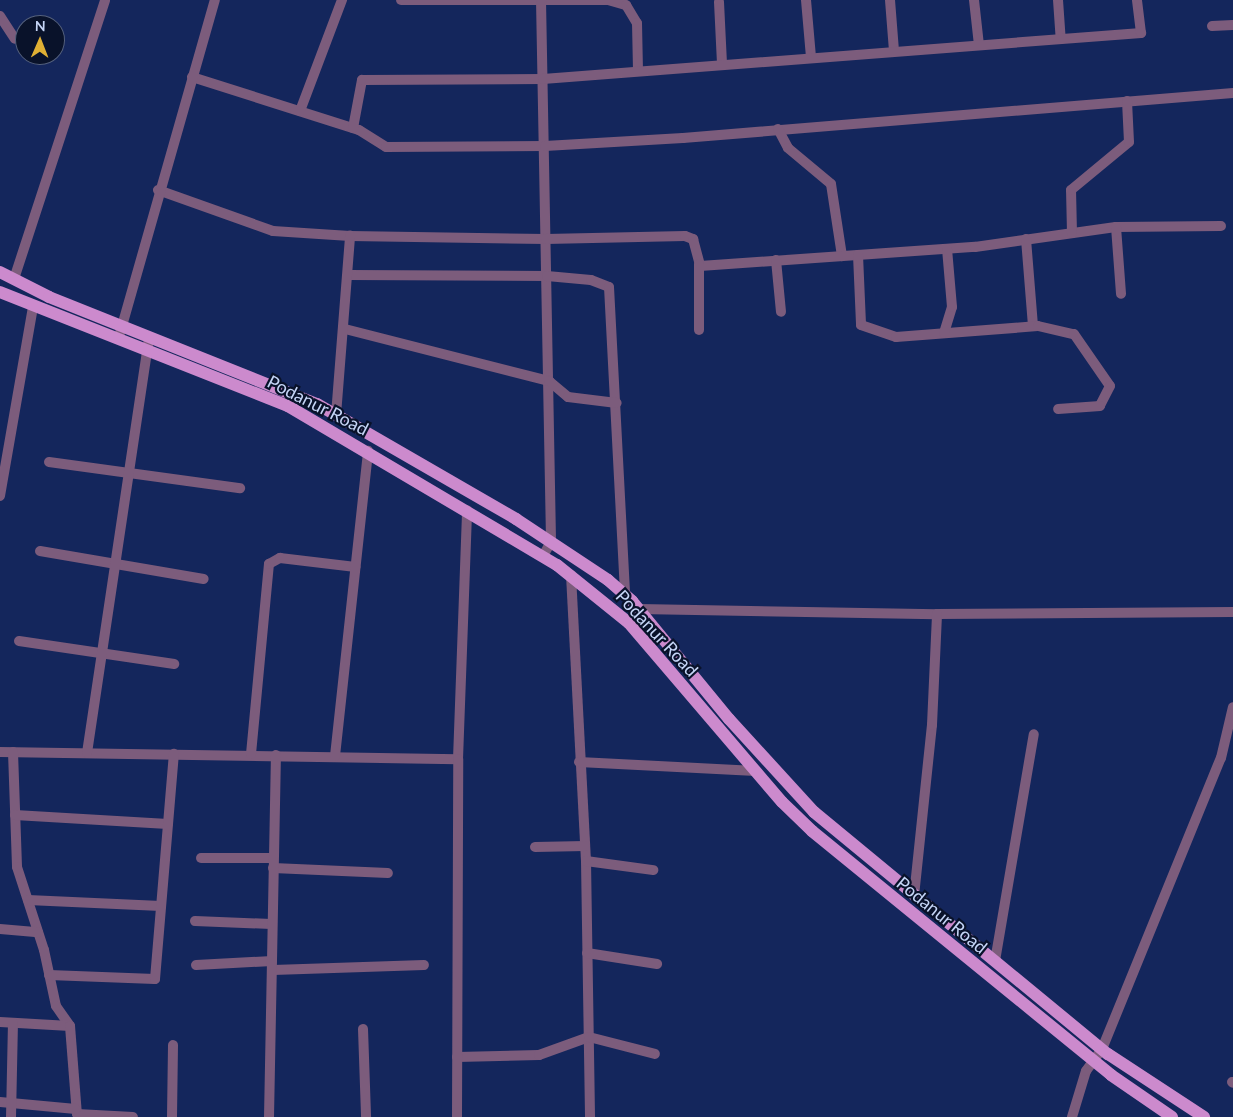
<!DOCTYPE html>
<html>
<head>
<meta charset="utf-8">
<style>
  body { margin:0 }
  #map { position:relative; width:1233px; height:1117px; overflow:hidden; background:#14265c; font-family:Lato,sans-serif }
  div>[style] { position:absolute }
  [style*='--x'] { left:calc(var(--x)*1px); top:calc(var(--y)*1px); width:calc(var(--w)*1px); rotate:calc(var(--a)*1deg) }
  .street>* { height:10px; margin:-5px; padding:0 5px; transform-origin:5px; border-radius:5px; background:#7c5c7c }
  .primary>* { height:12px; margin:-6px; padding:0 6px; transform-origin:6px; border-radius:6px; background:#cc8acd }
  span { translate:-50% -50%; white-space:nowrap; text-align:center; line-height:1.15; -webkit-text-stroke:4.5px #09122a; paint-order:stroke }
  .street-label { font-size:18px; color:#c5d5f6 }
  .north { position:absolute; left:15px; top:15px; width:50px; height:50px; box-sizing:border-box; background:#09122a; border:1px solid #54607c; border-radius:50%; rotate:1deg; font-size:14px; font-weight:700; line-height:20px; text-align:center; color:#c5d5f6 }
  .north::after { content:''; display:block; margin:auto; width:18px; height:22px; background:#e0b034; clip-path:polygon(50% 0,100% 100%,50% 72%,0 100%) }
</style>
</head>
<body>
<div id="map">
  <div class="street">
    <i style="--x:401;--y:0;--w:207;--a:0"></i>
    <i style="--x:608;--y:0;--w:19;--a:16"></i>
    <i style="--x:626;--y:5;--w:21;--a:59"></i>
    <i style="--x:637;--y:23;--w:47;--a:88.8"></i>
    <i style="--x:541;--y:0;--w:542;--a:88.94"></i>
    <i style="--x:551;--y:542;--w:16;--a:120"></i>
    <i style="--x:806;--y:0;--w:57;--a:85"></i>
    <i style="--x:890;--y:0;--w:51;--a:85.5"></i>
    <i style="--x:974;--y:0;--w:45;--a:83.7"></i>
    <i style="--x:1058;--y:0;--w:39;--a:86"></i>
    <i style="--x:719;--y:2;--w:62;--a:87.2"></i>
    <i style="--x:0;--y:16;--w:27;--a:57"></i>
    <i style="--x:1212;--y:26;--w:21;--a:-3"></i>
    <i style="--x:192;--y:77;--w:175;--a:17.6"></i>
    <i style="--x:359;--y:130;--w:32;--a:32"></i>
    <i style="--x:386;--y:147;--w:159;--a:-0.4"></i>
    <i style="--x:545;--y:146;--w:138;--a:-3.3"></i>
    <i style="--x:683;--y:138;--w:552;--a:-4.68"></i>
    <i style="--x:300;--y:111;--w:119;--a:-69.3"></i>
    <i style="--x:353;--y:128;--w:49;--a:-79.4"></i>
    <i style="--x:362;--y:80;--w:181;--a:-0.3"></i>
    <i style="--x:543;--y:79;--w:600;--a:-4.4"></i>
    <i style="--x:1141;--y:33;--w:33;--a:-97"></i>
    <i style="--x:778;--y:129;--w:21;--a:62"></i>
    <i style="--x:788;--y:148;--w:56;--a:39.9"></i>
    <i style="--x:831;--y:184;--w:73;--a:81.3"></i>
    <i style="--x:158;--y:190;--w:122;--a:19.6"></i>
    <i style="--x:273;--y:231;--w:77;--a:3.7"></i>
    <i style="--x:350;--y:236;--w:196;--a:0.9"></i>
    <i style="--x:546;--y:239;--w:139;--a:-1.2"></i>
    <i style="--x:685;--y:236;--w:9;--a:21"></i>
    <i style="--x:693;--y:239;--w:28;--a:75"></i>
    <i style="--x:700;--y:266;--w:276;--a:-4"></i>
    <i style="--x:975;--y:247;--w:142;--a:-8.1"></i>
    <i style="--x:1116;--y:227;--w:105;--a:-0.5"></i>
    <i style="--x:1116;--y:227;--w:67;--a:85.7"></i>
    <i style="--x:1072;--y:233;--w:43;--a:-91.3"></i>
    <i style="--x:1071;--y:190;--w:75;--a:-39.6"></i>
    <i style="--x:1129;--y:142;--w:41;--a:-92.8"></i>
    <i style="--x:1026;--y:239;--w:87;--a:85.4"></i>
    <i style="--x:858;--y:255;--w:70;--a:87.5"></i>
    <i style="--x:861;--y:325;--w:37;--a:19"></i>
    <i style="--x:896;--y:337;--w:142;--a:-4.4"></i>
    <i style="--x:1038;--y:326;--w:37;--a:13"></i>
    <i style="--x:1074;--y:334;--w:63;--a:55.3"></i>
    <i style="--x:1110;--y:386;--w:22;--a:117"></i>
    <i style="--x:1100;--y:406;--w:42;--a:175.9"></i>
    <i style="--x:776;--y:260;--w:52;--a:84.5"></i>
    <i style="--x:699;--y:264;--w:66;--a:90"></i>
    <i style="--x:348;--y:275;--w:199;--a:0.3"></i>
    <i style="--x:547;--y:276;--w:44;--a:5.2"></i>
    <i style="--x:591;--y:280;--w:19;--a:21"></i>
    <i style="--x:609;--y:287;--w:307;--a:87"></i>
    <i style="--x:14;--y:279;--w:293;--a:-71.9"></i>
    <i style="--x:345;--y:329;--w:211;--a:14.3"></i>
    <i style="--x:549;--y:381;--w:25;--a:40"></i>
    <i style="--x:568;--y:397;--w:49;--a:7"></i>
    <i style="--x:120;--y:333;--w:346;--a:-74.1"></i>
    <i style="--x:944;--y:333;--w:27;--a:-73"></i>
    <i style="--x:952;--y:307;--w:58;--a:-94.9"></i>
    <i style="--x:336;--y:415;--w:180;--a:-85.5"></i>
    <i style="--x:49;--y:462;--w:193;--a:7.8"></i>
    <i style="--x:0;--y:496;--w:192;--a:-80.1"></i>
    <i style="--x:40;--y:551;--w:166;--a:9.7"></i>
    <i style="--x:571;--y:575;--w:286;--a:87"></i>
    <i style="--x:586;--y:861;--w:256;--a:89.1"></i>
    <i style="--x:639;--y:609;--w:298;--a:1"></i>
    <i style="--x:937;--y:614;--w:296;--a:-0.4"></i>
    <i style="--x:19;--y:641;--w:157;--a:8.4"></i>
    <i style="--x:0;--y:752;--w:458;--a:0.9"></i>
    <i style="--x:458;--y:759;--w:249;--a:-87.9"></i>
    <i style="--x:13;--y:752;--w:115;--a:88"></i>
    <i style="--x:17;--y:867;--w:87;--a:72"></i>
    <i style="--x:44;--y:950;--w:57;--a:77.9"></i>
    <i style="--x:56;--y:1006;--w:24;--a:55"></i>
    <i style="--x:87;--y:753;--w:415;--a:-81.5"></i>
    <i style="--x:251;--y:754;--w:191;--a:-84.6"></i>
    <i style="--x:269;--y:564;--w:13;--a:-29"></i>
    <i style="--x:280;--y:558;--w:76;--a:6.8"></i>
    <i style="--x:335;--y:756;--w:307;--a:-83.8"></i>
    <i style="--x:579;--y:762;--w:177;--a:2.9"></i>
    <i style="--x:15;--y:815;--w:153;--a:3.4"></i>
    <i style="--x:535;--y:847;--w:50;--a:-1.1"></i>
    <i style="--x:201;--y:858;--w:72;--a:0"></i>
    <i style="--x:586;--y:861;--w:68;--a:7.7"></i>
    <i style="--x:273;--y:868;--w:115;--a:2.5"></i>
    <i style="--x:914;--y:896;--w:172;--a:-84"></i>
    <i style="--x:932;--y:725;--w:111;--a:-87.4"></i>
    <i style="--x:28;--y:900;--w:133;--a:2.6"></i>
    <i style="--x:195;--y:921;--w:76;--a:2.3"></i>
    <i style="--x:0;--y:929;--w:38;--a:5"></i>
    <i style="--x:587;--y:953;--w:71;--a:8.9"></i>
    <i style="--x:995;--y:961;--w:230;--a:-80.3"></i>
    <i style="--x:196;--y:965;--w:76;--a:-3"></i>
    <i style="--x:273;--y:970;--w:151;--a:-1.9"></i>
    <i style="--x:49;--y:975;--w:106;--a:2.2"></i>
    <i style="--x:155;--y:979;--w:226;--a:-85.2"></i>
    <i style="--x:0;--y:1022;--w:70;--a:3.3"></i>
    <i style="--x:70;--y:1026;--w:88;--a:85.5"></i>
    <i style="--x:77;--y:1114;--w:56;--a:3.1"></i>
    <i style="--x:363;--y:1029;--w:88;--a:88"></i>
    <i style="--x:457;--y:1057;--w:82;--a:-1.4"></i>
    <i style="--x:539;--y:1055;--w:53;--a:-19.8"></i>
    <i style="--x:589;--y:1037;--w:68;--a:14.4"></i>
    <i style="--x:1232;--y:1082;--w:1;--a:45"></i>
    <i style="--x:0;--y:1102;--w:76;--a:5.3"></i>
    <i style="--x:11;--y:1117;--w:94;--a:-88.8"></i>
    <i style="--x:172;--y:1117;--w:72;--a:-89.2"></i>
    <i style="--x:269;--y:1117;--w:362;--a:-88.9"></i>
    <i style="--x:457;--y:1117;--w:358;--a:-89.8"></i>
    <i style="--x:1072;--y:1117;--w:48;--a:-73.1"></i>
    <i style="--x:1086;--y:1071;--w:27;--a:-54"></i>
    <i style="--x:1102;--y:1049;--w:314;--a:-67.8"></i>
    <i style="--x:1221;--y:758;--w:52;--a:-76.8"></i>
  </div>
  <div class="primary">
    <i style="--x:0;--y:272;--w:55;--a:27"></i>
    <i style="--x:49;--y:297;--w:289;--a:21.8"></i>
    <i style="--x:317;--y:404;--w:230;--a:30"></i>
    <i style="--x:516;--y:519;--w:110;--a:33.5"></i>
    <i style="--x:608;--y:580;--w:32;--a:41"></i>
    <i style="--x:632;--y:601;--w:153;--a:50.6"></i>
    <i style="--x:729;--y:719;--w:126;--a:47.6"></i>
    <i style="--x:814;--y:812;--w:381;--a:39.5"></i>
    <i style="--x:1108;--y:1054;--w:115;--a:33.3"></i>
    <i style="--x:0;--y:292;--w:310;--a:21.6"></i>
    <i style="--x:288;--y:406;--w:312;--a:30.6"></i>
    <i style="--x:557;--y:565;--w:92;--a:38.9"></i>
    <i style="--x:629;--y:623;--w:235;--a:49.5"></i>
    <i style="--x:782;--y:802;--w:42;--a:44"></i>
    <i style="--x:812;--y:831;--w:386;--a:39.2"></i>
    <i style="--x:1111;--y:1075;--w:74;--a:34.5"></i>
  </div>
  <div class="street-label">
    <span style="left:318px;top:405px;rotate:27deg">Podanur Road</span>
    <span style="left:657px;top:633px;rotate:47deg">Podanur Road</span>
    <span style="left:942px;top:915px;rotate:39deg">Podanur Road</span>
  </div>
  <div class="north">N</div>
</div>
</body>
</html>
